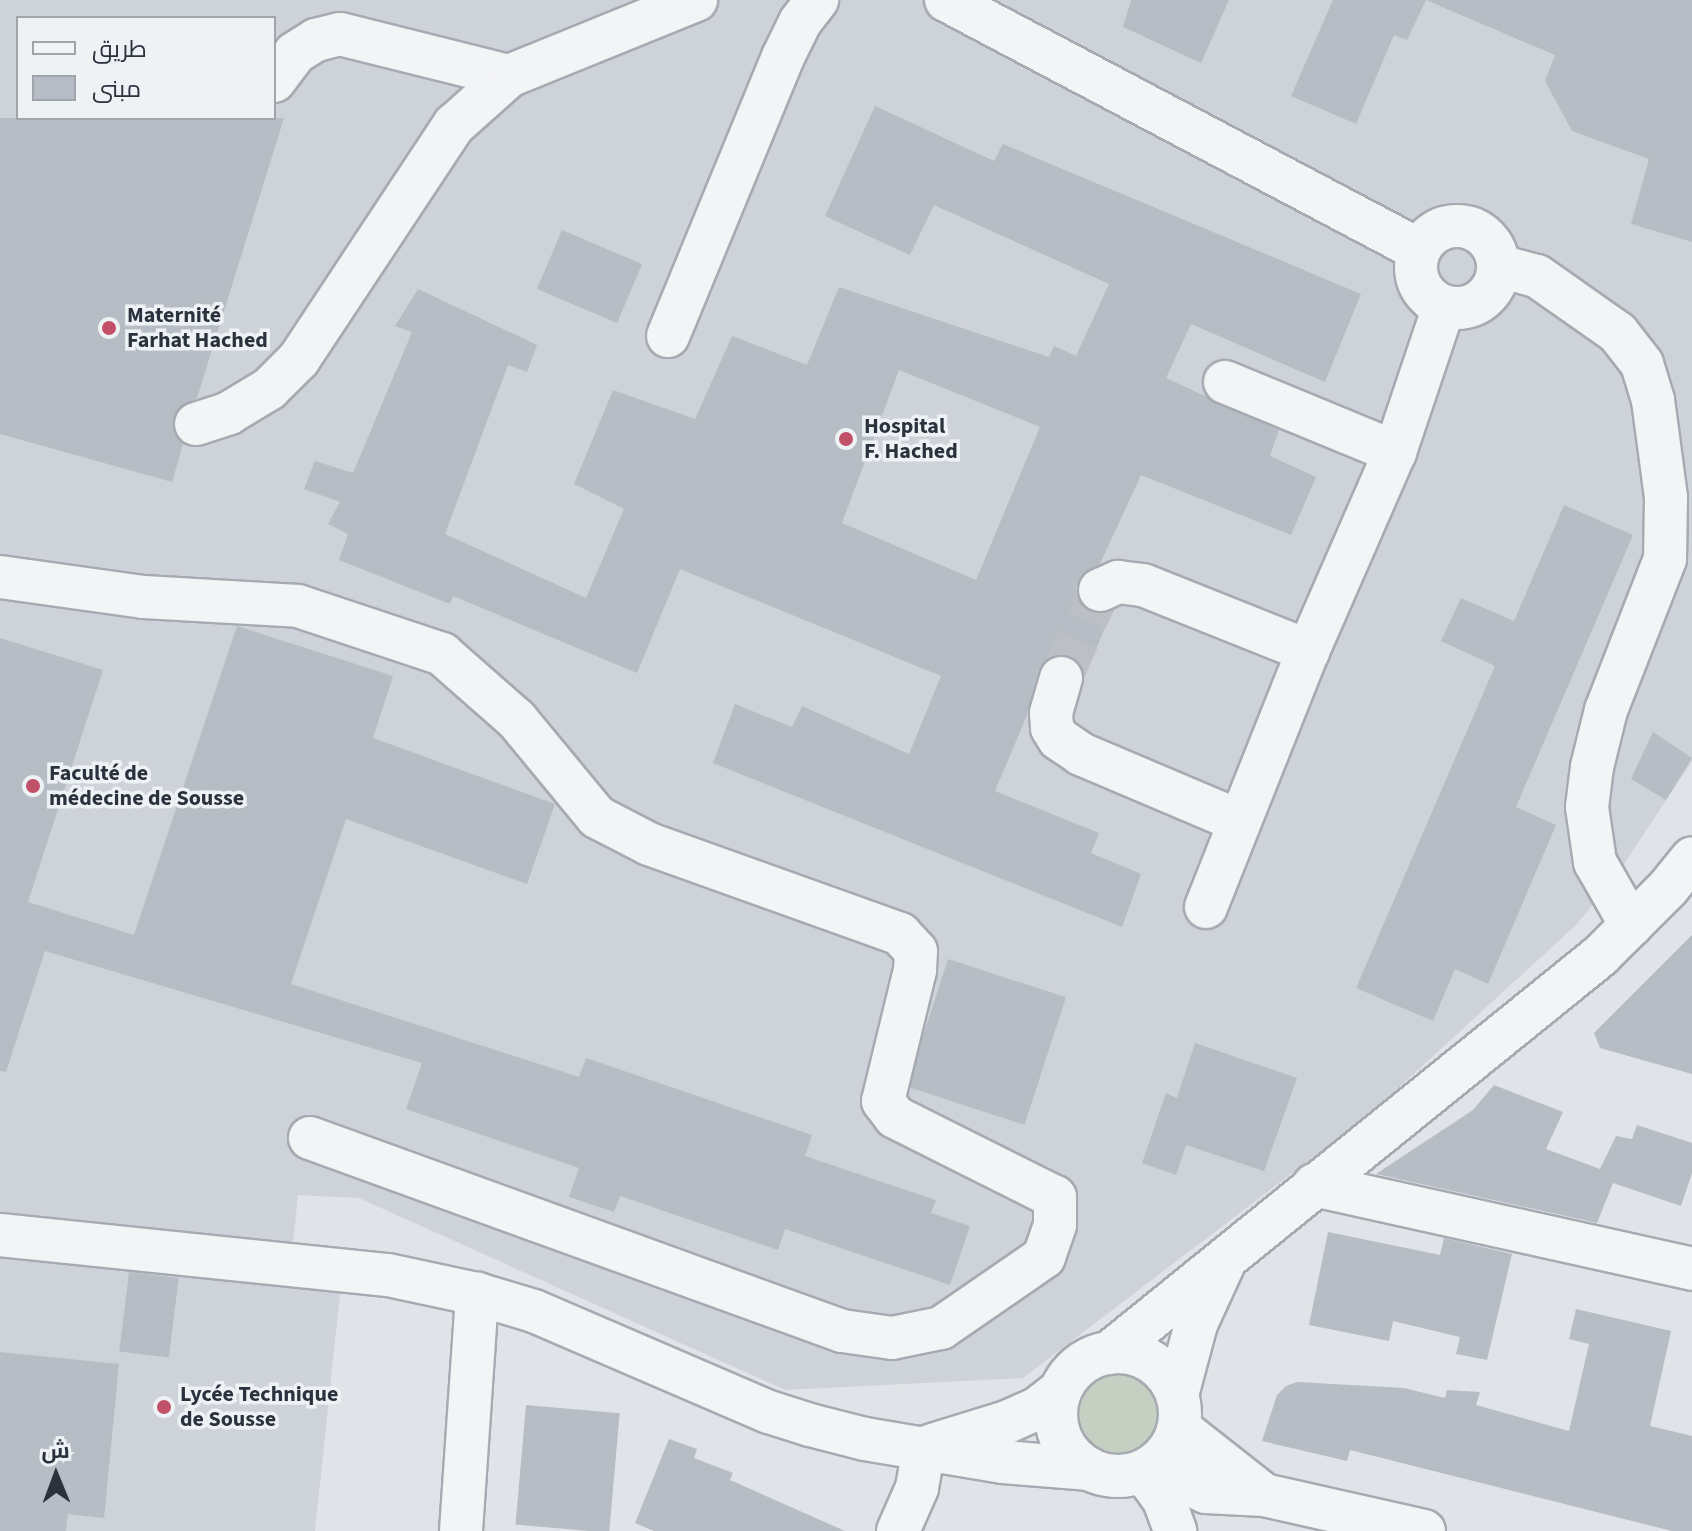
<!DOCTYPE html>
<html>
<head>
<meta charset="utf-8">
<style>
  body { margin:0 }
  #map { position:relative; width:1692px; height:1531px; overflow:hidden; background:#e0e3e7; font-family:"Source Sans 3",Cairo,sans-serif }
  div>[style] { position:absolute }
  [style*='--x'] { left:calc(var(--x)*1px); top:calc(var(--y)*1px); width:calc(var(--w)*1px); rotate:calc(var(--a)*1deg) }
  .built>* { inset:0; background:#ced3d9 }
  .green>* { inset:0; background:#c6d0c2 }
  .round { border-radius:50% }
  .building>* { inset:0; background:#b7bdc4; transform-origin:0 0 }
  .minor-tunnel>* { height:42px; margin-top:-21px; transform-origin:0; background:repeating-linear-gradient(90deg,#bcc0c5 0 42px,transparent 0 63px) }
  .roads { filter:drop-shadow(2px 0 #a6aab1) drop-shadow(-2px 0 #a6aab1) drop-shadow(0 2px #a6aab1) drop-shadow(0 -2px #a6aab1) }
  .minor>* { height:42px; margin:-21px; padding:0 21px; transform-origin:21px; border-radius:21px; background:#f2f4f6 }
  .minor>.ring { margin:-21px; padding:0; box-sizing:content-box; background:none; border:42px solid #f2f4f6; border-radius:50% }
  .dots>* { width:22px; height:22px; translate:-50% -50%; box-sizing:border-box; border:4px solid #eff2f5; border-radius:50% }
  span { translate:-50% -50%; white-space:nowrap; text-align:center; line-height:1.15; -webkit-text-stroke:7px #eff2f5; paint-order:stroke }
  .poi-label { font-size:22px; color:#2a323d; font-weight:700 }
  .left { translate:0 -50%; text-align:left }
  .legend { position:absolute; left:16px; top:16px; width:260px; height:104px; box-sizing:border-box; background:#eff2f5; border:2px solid #a0a5ab; margin:0; padding:10px 14px; list-style:none; font-size:24px; color:#2a323d }
  .legend li { display:flex; align-items:center; gap:16px; height:40px }
  .legend b { width:40px; border:2px solid #a0a5ab }
  .north { position:absolute; left:16px; top:1435px; width:80px; height:80px; -webkit-text-stroke:6px #eff2f5; paint-order:stroke; rotate:359deg; font-size:22px; font-weight:700; line-height:32px; text-align:center; color:#2a323d }
  .north::after { content:''; display:block; margin:auto; width:28px; height:36px; background:#2a323d; clip-path:polygon(50% 0,100% 100%,50% 72%,0 100%) }
</style>
</head>
<body>
<div id="map">
  <div class="built">
    <i style="clip-path:polygon(evenodd,0 0,1692px 0,1692px 761px,1618px 873px,1577px 924px,1371px 1113px,1023px 1378px,785px 1390px,359px 1198px,298px 1195px,293px 1242px,0 1212px,0 0,18px 18px,274px 18px,274px 118px,18px 118px,18px 18px)"></i>
    <i style="clip-path:polygon(0 1249px,341px 1284px,315px 1531px,0 1531px)"></i>
  </div>
  <div class="green">
    <i class="round" style="left:1077px;top:1372px;width:84px;height:84px"></i>
  </div>
  <div class="building">
    <i style="clip-path:polygon(1131px 0,1229px 0,1201px 63px,1123px 27px)"></i>
    <i style="clip-path:polygon(1333px 0,1426px 0,1407px 40px,1394px 35px,1356px 124px,1291px 96px)"></i>
    <i style="clip-path:polygon(1426px 0,1692px 0,1692px 242px,1631px 224px,1649px 159px,1572px 131px,1545px 81px,1555px 55px)"></i>
    <i style="clip-path:polygon(evenodd,875px 106px,994px 161px,1003px 144px,1361px 294px,1325px 382px,1191px 324px,1166px 378px,1279px 430px,1270px 456px,1316px 477px,1291px 535px,1141px 475px,1100px 564px,1081px 575px,1076px 587px,1078px 599px,1087px 610px,1098px 614px,1112px 611px,1084px 678px,1079px 662px,1067px 655px,1056px 655px,1045px 660px,1038px 671px,1027px 715px,995px 791px,1099px 833px,1091px 853px,1141px 874px,1122px 927px,713px 763px,735px 704px,792px 727px,802px 706px,909px 754px,941px 676px,680px 569px,637px 673px,453px 596px,450px 604px,339px 560px,348px 534px,328px 524px,340px 502px,304px 489px,315px 461px,353px 473px,412px 332px,395px 326px,418px 289px,537px 345px,527px 372px,508px 365px,445px 534px,586px 598px,624px 509px,574px 484px,613px 390px,695px 419px,732px 336px,807px 365px,839px 287px,1049px 357px,1054px 346px,1076px 356px,1109px 284px,934px 205px,910px 255px,825px 216px,875px 106px,899px 370px,1040px 427px,976px 580px,842px 523px,899px 370px)"></i>
    <i style="clip-path:polygon(0 118px,284px 118px,197px 398px,179px 408px,173px 418px,174px 432px,183px 444px,172px 482px,0 434px)"></i>
    <i style="left:562px;top:230px;width:87px;height:64px;rotate:23deg"></i>
    <i style="clip-path:polygon(1564px 505px,1633px 535px,1516px 807px,1556px 825px,1488px 984px,1455px 969px,1433px 1021px,1356px 988px,1495px 666px,1441px 641px,1461px 598px,1514px 621px)"></i>
    <i style="clip-path:polygon(237px 626px,393px 676px,373px 738px,555px 804px,527px 884px,346px 819px,291px 984px,579px 1077px,586px 1058px,812px 1135px,805px 1156px,936px 1200px,931px 1213px,970px 1226px,950px 1285px,785px 1229px,778px 1250px,620px 1196px,614px 1212px,569px 1197px,579px 1168px,406px 1109px,422px 1063px,45px 951px,6px 1072px,0 1071px,0 638px,103px 670px,28px 902px,134px 935px)"></i>
    <i style="clip-path:polygon(1653px 732px,1692px 758px,1666px 800px,1631px 779px)"></i>
    <i style="clip-path:polygon(1692px 935px,1692px 1074px,1600px 1048px,1594px 1033px)"></i>
    <i style="left:948px;top:959px;width:124px;height:134px;rotate:18deg"></i>
    <i style="clip-path:polygon(1195px 1043px,1297px 1078px,1264px 1171px,1186px 1145px,1176px 1175px,1142px 1163px,1166px 1093px,1177px 1098px)"></i>
    <i style="clip-path:polygon(1494px 1085px,1563px 1112px,1546px 1149px,1600px 1169px,1616px 1136px,1632px 1139px,1637px 1125px,1692px 1143px,1692px 1173px,1681px 1206px,1613px 1183px,1597px 1223px,1376px 1174px,1473px 1110px)"></i>
    <i style="clip-path:polygon(1328px 1232px,1440px 1255px,1444px 1238px,1512px 1254px,1487px 1360px,1456px 1354px,1460px 1337px,1393px 1321px,1389px 1341px,1309px 1325px)"></i>
    <i style="left:129px;top:1272px;width:50px;height:80px;rotate:7deg"></i>
    <i style="clip-path:polygon(1576px 1309px,1671px 1331px,1650px 1426px,1692px 1436px,1692px 1531px,1672px 1531px,1350px 1450px,1347px 1461px,1262px 1441px,1277px 1395px,1286px 1386px,1297px 1382px,1404px 1388px,1445px 1398px,1447px 1390px,1480px 1392px,1476px 1405px,1569px 1431px,1589px 1344px,1569px 1339px)"></i>
    <i style="clip-path:polygon(0 1352px,119px 1364px,104px 1518px,68px 1514px,66px 1531px,0 1531px)"></i>
    <i style="left:526px;top:1405px;width:94px;height:120px;rotate:5deg"></i>
    <i style="clip-path:polygon(669px 1439px,697px 1449px,694px 1458px,733px 1473px,730px 1480px,845px 1531px,654px 1531px,635px 1523px)"></i>
  </div>
  <div class="minor-tunnel">
    <i style="--x:1061;--y:678;--w:96;--a:-66.1"></i>
  </div>
  <div class="roads">
    <div class="minor">
      <i style="--x:946;--y:0;--w:535;--a:27.86"></i>
      <i style="--x:274;--y:81;--w:35;--a:-53"></i>
      <i style="--x:295;--y:53;--w:25;--a:-32"></i>
      <i style="--x:316;--y:40;--w:25;--a:-14"></i>
      <i style="--x:340;--y:34;--w:174;--a:14"></i>
      <i class="ring" style="left:1416px;top:226px;width:40px;height:40px"></i>
      <i style="--x:1499;--y:266;--w:39;--a:15"></i>
      <i style="--x:1537;--y:276;--w:99;--a:35.1"></i>
      <i style="--x:1618;--y:333;--w:39;--a:52"></i>
      <i style="--x:1642;--y:364;--w:38;--a:73"></i>
      <i style="--x:1653;--y:400;--w:99;--a:82.4"></i>
      <i style="--x:1666;--y:498;--w:61;--a:90.9"></i>
      <i style="--x:1665;--y:559;--w:162;--a:111.3"></i>
      <i style="--x:1606;--y:710;--w:59;--a:103.8"></i>
      <i style="--x:1592;--y:767;--w:40;--a:97.1"></i>
      <i style="--x:1587;--y:807;--w:56;--a:81.7"></i>
      <i style="--x:1595;--y:862;--w:73;--a:60.3"></i>
      <i style="--x:668;--y:336;--w:302;--a:-67.6"></i>
      <i style="--x:783;--y:57;--w:39;--a:-64"></i>
      <i style="--x:800;--y:22;--w:28;--a:-52"></i>
      <i style="--x:1225;--y:382;--w:184;--a:22.4"></i>
      <i style="--x:196;--y:424;--w:35;--a:-18"></i>
      <i style="--x:229;--y:413;--w:47;--a:-31"></i>
      <i style="--x:269;--y:389;--w:42;--a:-45"></i>
      <i style="--x:299;--y:359;--w:281;--a:-56.5"></i>
      <i style="--x:454;--y:125;--w:74;--a:-41.7"></i>
      <i style="--x:509;--y:76;--w:202;--a:-22.1"></i>
      <i style="--x:0;--y:577;--w:145;--a:7.9"></i>
      <i style="--x:144;--y:597;--w:154;--a:3.3"></i>
      <i style="--x:298;--y:606;--w:152;--a:18.4"></i>
      <i style="--x:442;--y:654;--w:100;--a:41.3"></i>
      <i style="--x:517;--y:720;--w:126;--a:50.5"></i>
      <i style="--x:597;--y:817;--w:59;--a:27.4"></i>
      <i style="--x:649;--y:844;--w:267;--a:19.7"></i>
      <i style="--x:900;--y:934;--w:23;--a:47"></i>
      <i style="--x:916;--y:951;--w:19;--a:93"></i>
      <i style="--x:915;--y:970;--w:135;--a:103.7"></i>
      <i style="--x:883;--y:1101;--w:20;--a:53"></i>
      <i style="--x:895;--y:1117;--w:179;--a:26.6"></i>
      <i style="--x:1055;--y:1197;--w:28;--a:90"></i>
      <i style="--x:1055;--y:1225;--w:34;--a:109"></i>
      <i style="--x:1044;--y:1257;--w:125;--a:145.4"></i>
      <i style="--x:941;--y:1328;--w:50;--a:168.5"></i>
      <i style="--x:892;--y:1338;--w:50;--a:-172"></i>
      <i style="--x:842;--y:1331;--w:566;--a:-160.06"></i>
      <i style="--x:1100;--y:590;--w:20;--a:-24"></i>
      <i style="--x:1118;--y:582;--w:25;--a:7"></i>
      <i style="--x:1143;--y:585;--w:178;--a:21.8"></i>
      <i style="--x:1061;--y:678;--w:36;--a:106"></i>
      <i style="--x:1051;--y:713;--w:15;--a:86"></i>
      <i style="--x:1052;--y:728;--w:13;--a:58"></i>
      <i style="--x:1059;--y:739;--w:27;--a:34"></i>
      <i style="--x:1081;--y:754;--w:172;--a:23"></i>
      <i style="--x:1206;--y:907;--w:276;--a:-68.3"></i>
      <i style="--x:1308;--y:651;--w:217;--a:-66.4"></i>
      <i style="--x:1395;--y:452;--w:154;--a:-71.4"></i>
      <i style="--x:1314;--y:1185;--w:387;--a:12.5"></i>
      <i style="--x:0;--y:1235;--w:390;--a:5.9"></i>
      <i style="--x:388;--y:1275;--w:91;--a:12.1"></i>
      <i style="--x:477;--y:1294;--w:59;--a:16.6"></i>
      <i style="--x:534;--y:1311;--w:256;--a:23.3"></i>
      <i style="--x:769;--y:1412;--w:43;--a:17.6"></i>
      <i style="--x:810;--y:1425;--w:57;--a:14.3"></i>
      <i style="--x:865;--y:1439;--w:140;--a:9.5"></i>
      <i style="--x:1003;--y:1462;--w:87;--a:4.6"></i>
      <i class="ring" style="left:1056px;top:1352px;width:82px;height:82px"></i>
      <i style="--x:1109;--y:1353;--w:631;--a:-38.96"></i>
      <i style="--x:1600;--y:956;--w:96;--a:-45"></i>
      <i style="--x:1668;--y:888;--w:38;--a:-51"></i>
      <i style="--x:1177;--y:1395;--w:73;--a:-75"></i>
      <i style="--x:1196;--y:1324;--w:65;--a:-65.4"></i>
      <i style="--x:1179;--y:1428;--w:108;--a:38.2"></i>
      <i style="--x:932;--y:1445;--w:78;--a:-17"></i>
      <i style="--x:1007;--y:1422;--w:34;--a:-24"></i>
      <i style="--x:1038;--y:1408;--w:28;--a:-38"></i>
      <i style="--x:1151;--y:1467;--w:60;--a:24.4"></i>
      <i style="--x:1206;--y:1492;--w:58;--a:3"></i>
      <i style="--x:1264;--y:1495;--w:164;--a:12.7"></i>
      <i style="--x:1143;--y:1471;--w:36;--a:54"></i>
      <i style="--x:1164;--y:1500;--w:33;--a:70"></i>
      <i style="--x:461;--y:1531;--w:238;--a:-86.1"></i>
      <i style="--x:898;--y:1531;--w:47;--a:-66.2"></i>
      <i style="--x:917;--y:1488;--w:41;--a:-80.1"></i>
    </div>
  </div>
  <div class="dots">
    <i style="left:109px;top:328px;background:#c15069"></i>
    <i style="left:846px;top:439px;background:#c15069"></i>
    <i style="left:33px;top:786px;background:#c15069"></i>
    <i style="left:164px;top:1407px;background:#c15069"></i>
  </div>
  <div class="poi-label">
    <span class="left" style="left:127px;top:328px">Maternité<br>Farhat Hached</span>
    <span class="left" style="left:864px;top:439px">Hospital<br>F. Hached</span>
    <span class="left" style="left:49px;top:786px">Faculté de<br>médecine de Sousse</span>
    <span class="left" style="left:180px;top:1407px">Lycée Technique<br>de Sousse</span>
  </div>
  <ul class="legend">
  <li><b style="height:10px;background:#f2f4f6"></b>طريق</li>
  <li><b style="height:22px;background:#b7bdc4"></b>مبنى</li>
  </ul>
  <div class="north">ش</div>
</div>
</body>
</html>
